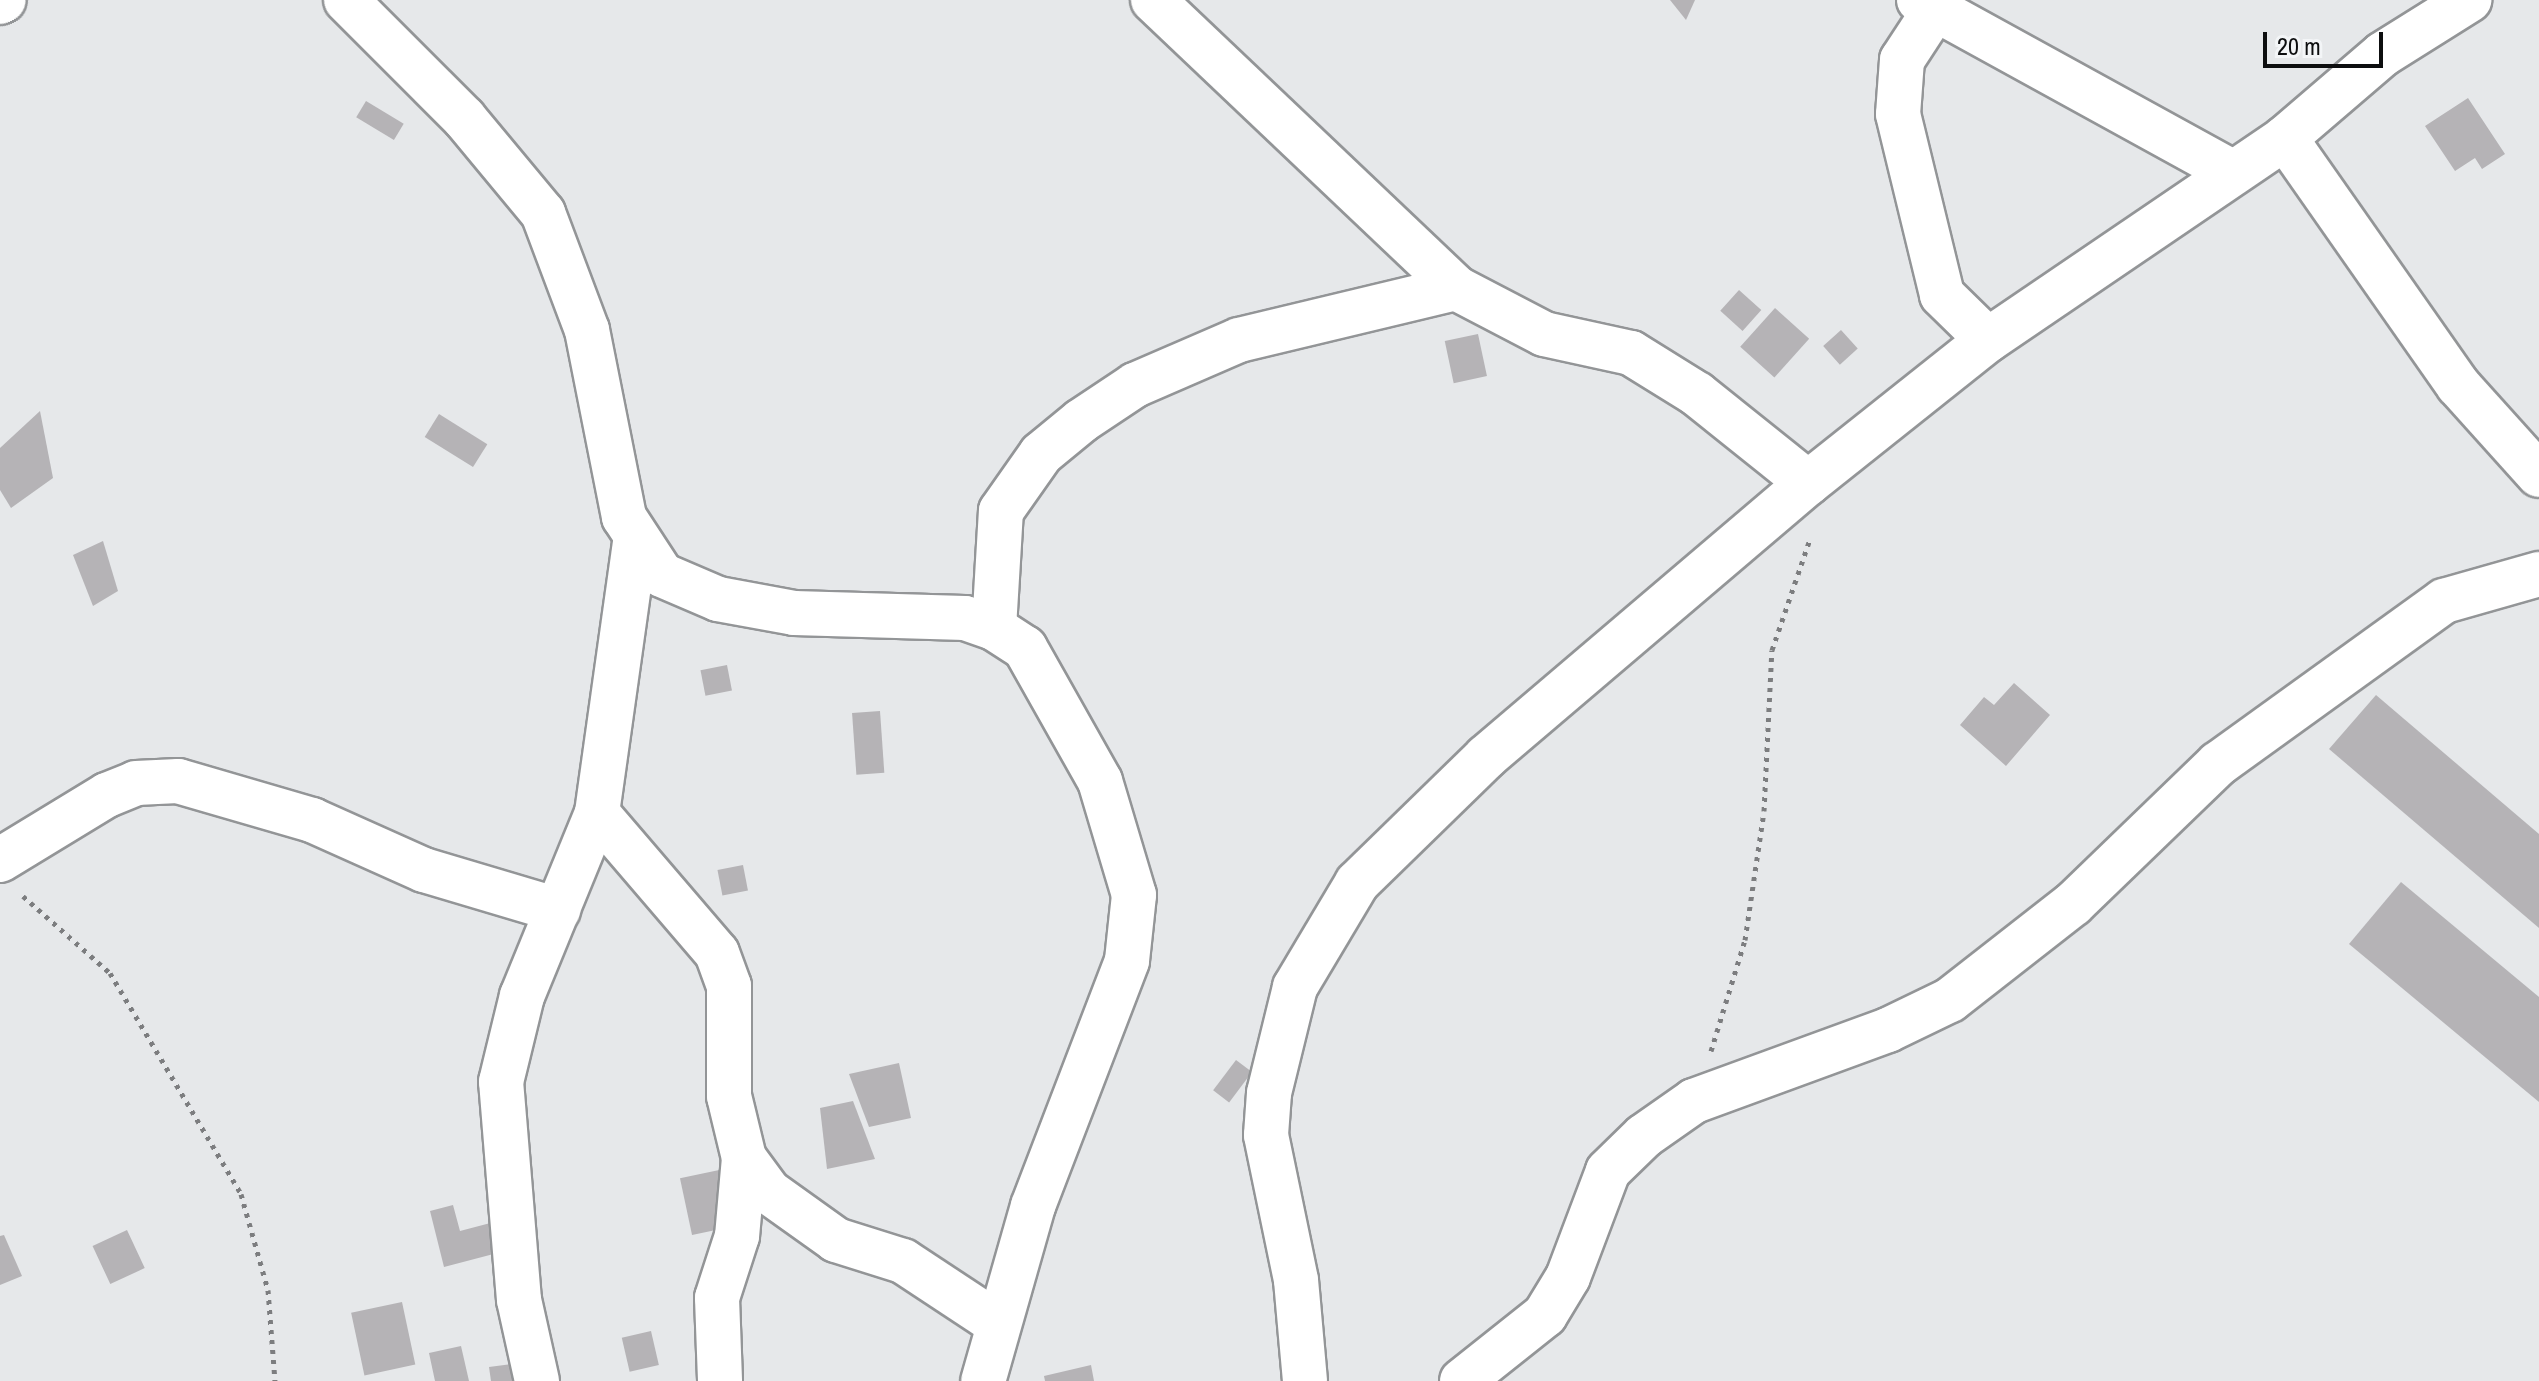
<!DOCTYPE html>
<html>
<head>
<meta charset="utf-8">
<style>
  body { margin:0 }
  #map { position:relative; width:2539px; height:1381px; overflow:hidden; background:#e6e8ea; font-family:"Archivo Narrow",sans-serif }
  div>[style] { position:absolute }
  [style*='--x'] { left:calc(var(--x)*1px); top:calc(var(--y)*1px); width:calc(var(--w)*1px); rotate:calc(var(--a)*1deg) }
  .building>* { inset:0; background:#b5b3b6; transform-origin:0 0 }
  .path>* { height:5px; margin-top:-2.5px; transform-origin:0; background:repeating-linear-gradient(90deg,#7c7d7f 0 4px,transparent 0 10px) }
  .roads { filter:drop-shadow(2px 0 #939597) drop-shadow(-2px 0 #939597) drop-shadow(0 2px #939597) drop-shadow(0 -2px #939597) }
  .minor>* { height:44px; margin:-22px; padding:0 22px; transform-origin:22px; border-radius:22px; background:#fff }
  span { translate:-50% -50%; white-space:nowrap; text-align:center; line-height:1.15; -webkit-text-stroke:6px #f3f5f7; paint-order:stroke }
  .scale { position:absolute; left:2263px; top:32px; width:120px; height:36px; box-sizing:border-box; border:4px solid #0d0e0f; border-top:0; padding-left:10px; font-size:24px; line-height:28px; white-space:nowrap; color:#0d0e0f; -webkit-text-stroke:6px #f3f5f7; paint-order:stroke }
</style>
</head>
<body>
<div id="map">
  <div class="building">
    <i style="clip-path:polygon(1670px 0,1695px 0,1686px 20px)"></i>
    <i style="clip-path:polygon(2468px 98px,2505px 154px,2482px 169px,2475px 158px,2455px 171px,2425px 126px)"></i>
    <i style="left:366px;top:101px;width:44px;height:19px;rotate:31deg"></i>
    <i style="left:1739px;top:290px;width:30px;height:28px;rotate:42deg"></i>
    <i style="left:1775px;top:308px;width:46px;height:52px;rotate:42deg"></i>
    <i style="left:1841px;top:330px;width:25px;height:24px;rotate:48deg"></i>
    <i style="left:1478px;top:334px;width:43px;height:34px;rotate:78deg"></i>
    <i style="clip-path:polygon(40px 411px,53px 478px,11px 508px,0 490px,0 448px)"></i>
    <i style="left:439px;top:414px;width:57px;height:27px;rotate:32deg"></i>
    <i style="clip-path:polygon(103px 541px,118px 591px,93px 606px,73px 555px)"></i>
    <i style="left:727px;top:665px;width:26px;height:27px;rotate:79deg"></i>
    <i style="clip-path:polygon(2014px 683px,2050px 715px,2006px 766px,1960px 725px,1984px 697px,1994px 705px)"></i>
    <i style="clip-path:polygon(2376px 695px,2539px 834px,2539px 928px,2329px 749px)"></i>
    <i style="left:880px;top:711px;width:62px;height:28px;rotate:86deg"></i>
    <i style="left:743px;top:865px;width:26px;height:26px;rotate:79deg"></i>
    <i style="clip-path:polygon(2401px 882px,2539px 997px,2539px 1102px,2349px 944px)"></i>
    <i style="left:1236px;top:1060px;width:20px;height:38px;rotate:37deg"></i>
    <i style="clip-path:polygon(899px 1063px,911px 1118px,869px 1127px,849px 1074px)"></i>
    <i style="clip-path:polygon(853px 1101px,875px 1159px,827px 1169px,820px 1108px)"></i>
    <i style="left:724px;top:1169px;width:58px;height:45px;rotate:78deg"></i>
    <i style="clip-path:polygon(453px 1205px,460px 1231px,498px 1221px,505px 1251px,444px 1267px,430px 1211px)"></i>
    <i style="left:127px;top:1230px;width:42px;height:38px;rotate:65deg"></i>
    <i style="clip-path:polygon(4px 1235px,22px 1276px,0 1285px,0 1236px)"></i>
    <i style="left:402px;top:1302px;width:64px;height:52px;rotate:78deg"></i>
    <i style="left:651px;top:1331px;width:35px;height:30px;rotate:77deg"></i>
    <i style="clip-path:polygon(461px 1346px,469px 1381px,435px 1381px,429px 1353px)"></i>
    <i style="clip-path:polygon(519px 1363px,521px 1381px,491px 1381px,489px 1367px)"></i>
    <i style="clip-path:polygon(1091px 1365px,1094px 1381px,1045px 1381px,1044px 1376px)"></i>
  </div>
  <div class="path">
    <i style="--x:23;--y:896;--w:116;--a:41.5"></i>
    <i style="--x:110;--y:973;--w:257;--a:59.3"></i>
    <i style="--x:241;--y:1194;--w:100;--a:74.3"></i>
    <i style="--x:268;--y:1290;--w:91;--a:85.6"></i>
    <i style="--x:1711;--y:1051;--w:116;--a:-73"></i>
    <i style="--x:1745;--y:940;--w:130;--a:-81.6"></i>
    <i style="--x:1764;--y:811;--w:161;--a:-87.2"></i>
    <i style="--x:1772;--y:650;--w:117;--a:-71.1"></i>
  </div>
  <div class="roads">
    <div class="minor">
      <i style="--x:346;--y:0;--w:167;--a:45"></i>
      <i style="--x:464;--y:118;--w:124;--a:50.3"></i>
      <i style="--x:543;--y:213;--w:125;--a:69.4"></i>
      <i style="--x:587;--y:330;--w:191;--a:78.8"></i>
      <i style="--x:624;--y:517;--w:69;--a:56.8"></i>
      <i style="--x:662;--y:575;--w:61;--a:23.2"></i>
      <i style="--x:718;--y:599;--w:77;--a:10.4"></i>
      <i style="--x:794;--y:613;--w:171;--a:1.7"></i>
      <i style="--x:965;--y:618;--w:31;--a:19"></i>
      <i style="--x:994;--y:628;--w:37;--a:33"></i>
      <i style="--x:1025;--y:648;--w:153;--a:60.6"></i>
      <i style="--x:1100;--y:781;--w:119;--a:73.4"></i>
      <i style="--x:1134;--y:895;--w:66;--a:96.1"></i>
      <i style="--x:1127;--y:961;--w:262;--a:111"></i>
      <i style="--x:1033;--y:1206;--w:182;--a:105.9"></i>
      <i style="--x:1153;--y:0;--w:418;--a:43.5"></i>
      <i style="--x:1456;--y:288;--w:99;--a:27.6"></i>
      <i style="--x:1544;--y:334;--w:89;--a:12.3"></i>
      <i style="--x:1631;--y:353;--w:78;--a:31.8"></i>
      <i style="--x:1697;--y:394;--w:142;--a:38.7"></i>
      <i style="--x:1919;--y:0;--w:355;--a:28.8"></i>
      <i style="--x:0;--y:2;--w:4;--a:-27"></i>
      <i style="--x:1936;--y:8;--w:62;--a:123.2"></i>
      <i style="--x:1902;--y:60;--w:54;--a:94.2"></i>
      <i style="--x:1898;--y:114;--w:186;--a:76.3"></i>
      <i style="--x:1942;--y:295;--w:64;--a:44.4"></i>
      <i style="--x:2285;--y:138;--w:302;--a:55"></i>
      <i style="--x:2458;--y:385;--w:121;--a:48"></i>
      <i style="--x:994;--y:628;--w:117;--a:-86.6"></i>
      <i style="--x:1001;--y:511;--w:70;--a:-54.9"></i>
      <i style="--x:1041;--y:454;--w:52;--a:-39.5"></i>
      <i style="--x:1081;--y:421;--w:65;--a:-33.7"></i>
      <i style="--x:1135;--y:385;--w:113;--a:-23.4"></i>
      <i style="--x:1239;--y:340;--w:223;--a:-13.5"></i>
      <i style="--x:597;--y:813;--w:184;--a:49.4"></i>
      <i style="--x:717;--y:953;--w:35;--a:70"></i>
      <i style="--x:729;--y:986;--w:110;--a:90"></i>
      <i style="--x:729;--y:1096;--w:64;--a:76.4"></i>
      <i style="--x:744;--y:1158;--w:78;--a:95.1"></i>
      <i style="--x:737;--y:1236;--w:65;--a:107.9"></i>
      <i style="--x:717;--y:1298;--w:83;--a:87.9"></i>
      <i style="--x:0;--y:860;--w:125;--a:-31.3"></i>
      <i style="--x:107;--y:795;--w:31;--a:-22"></i>
      <i style="--x:136;--y:783;--w:42;--a:-2.7"></i>
      <i style="--x:178;--y:781;--w:140;--a:16.2"></i>
      <i style="--x:312;--y:820;--w:123;--a:24.1"></i>
      <i style="--x:424;--y:870;--w:140;--a:16.6"></i>
      <i style="--x:744;--y:1158;--w:42;--a:53.7"></i>
      <i style="--x:769;--y:1192;--w:82;--a:35.6"></i>
      <i style="--x:836;--y:1240;--w:70;--a:17.4"></i>
      <i style="--x:903;--y:1261;--w:109;--a:33.4"></i>
      <i style="--x:537;--y:1381;--w:83;--a:-102.5"></i>
      <i style="--x:519;--y:1300;--w:219;--a:-94.7"></i>
      <i style="--x:501;--y:1082;--w:89;--a:-76.3"></i>
      <i style="--x:522;--y:996;--w:198;--a:-67.7"></i>
      <i style="--x:597;--y:813;--w:274;--a:-82"></i>
      <i style="--x:1305;--y:1381;--w:101;--a:-95.1"></i>
      <i style="--x:1296;--y:1280;--w:148;--a:-101.7"></i>
      <i style="--x:1266;--y:1135;--w:42;--a:-85.9"></i>
      <i style="--x:1269;--y:1093;--w:109;--a:-76.2"></i>
      <i style="--x:1295;--y:987;--w:121;--a:-59.2"></i>
      <i style="--x:1357;--y:883;--w:180;--a:-44.3"></i>
      <i style="--x:1486;--y:757;--w:423;--a:-40.4"></i>
      <i style="--x:1808;--y:483;--w:230;--a:-38.5"></i>
      <i style="--x:1988;--y:340;--w:359;--a:-34.2"></i>
      <i style="--x:2285;--y:138;--w:129;--a:-40.6"></i>
      <i style="--x:2383;--y:54;--w:102;--a:-32.1"></i>
      <i style="--x:1462;--y:1381;--w:106;--a:-38.5"></i>
      <i style="--x:1545;--y:1315;--w:44;--a:-58.8"></i>
      <i style="--x:1568;--y:1277;--w:113;--a:-69.3"></i>
      <i style="--x:1608;--y:1171;--w:50;--a:-44.2"></i>
      <i style="--x:1644;--y:1136;--w:61;--a:-35"></i>
      <i style="--x:1694;--y:1101;--w:207;--a:-20.1"></i>
      <i style="--x:1888;--y:1030;--w:69;--a:-25.8"></i>
      <i style="--x:1950;--y:1000;--w:156;--a:-38"></i>
      <i style="--x:2073;--y:904;--w:202;--a:-44"></i>
      <i style="--x:2218;--y:764;--w:279;--a:-35.8"></i>
      <i style="--x:2444;--y:601;--w:99;--a:-15.9"></i>
    </div>
  </div>
  <div class="scale">20 m</div>
</div>
</body>
</html>
